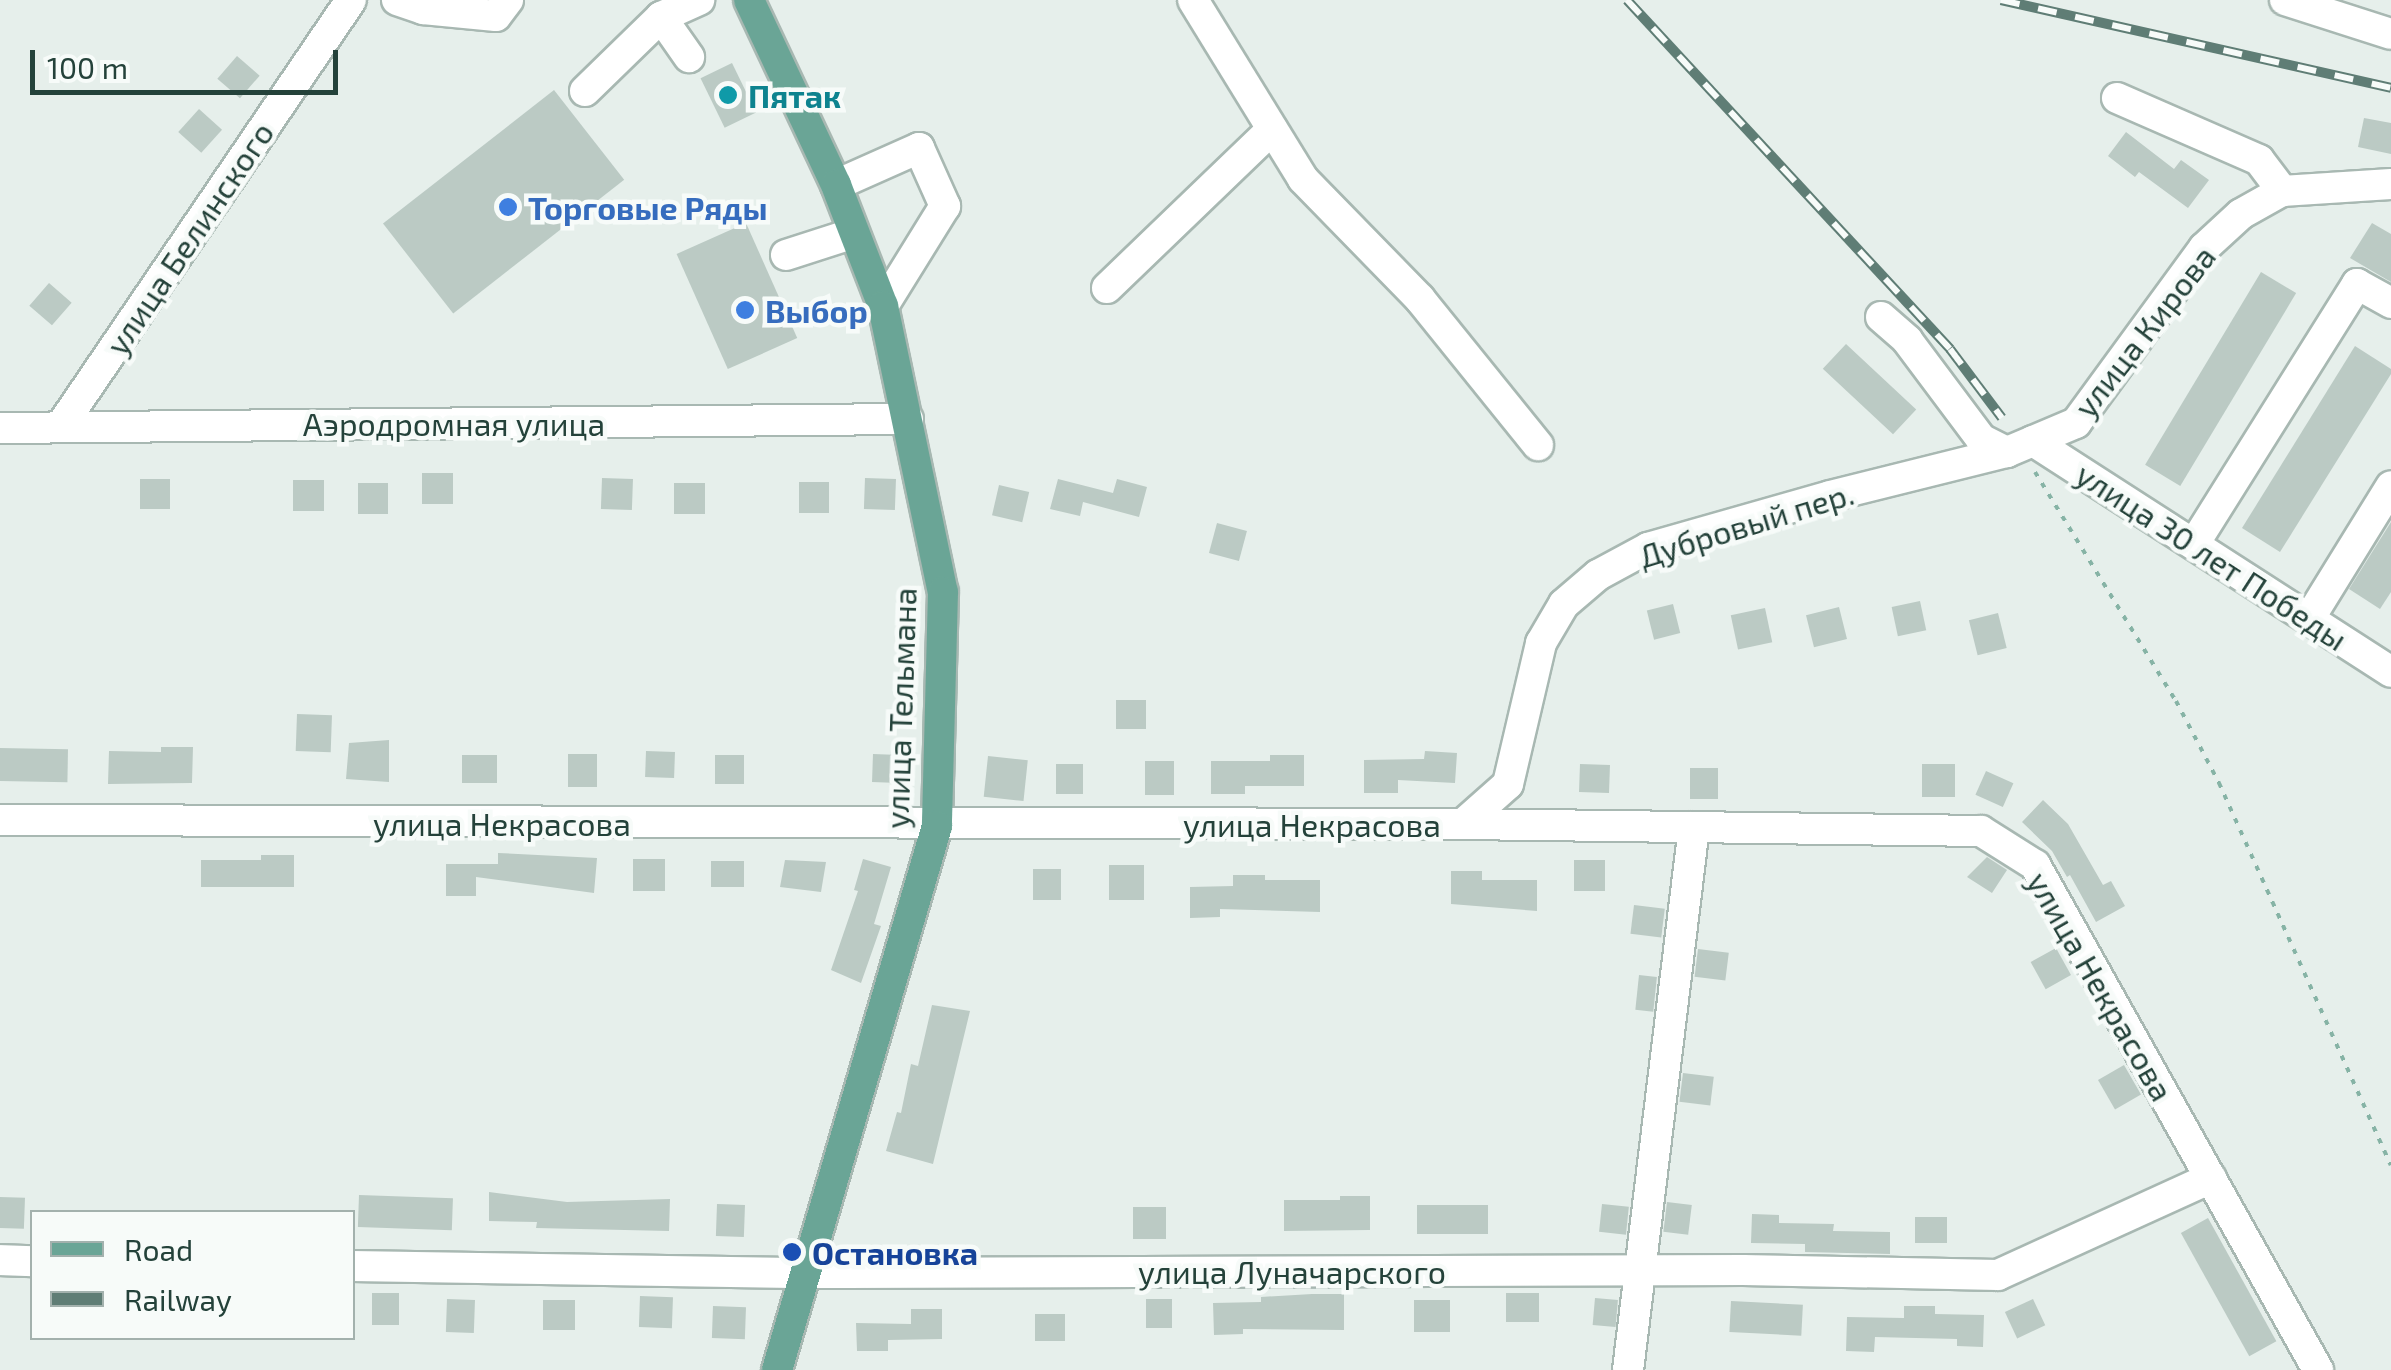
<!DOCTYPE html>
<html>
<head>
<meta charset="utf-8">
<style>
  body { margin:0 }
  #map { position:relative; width:2391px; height:1370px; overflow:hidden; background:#e6efeb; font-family:"Exo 2",sans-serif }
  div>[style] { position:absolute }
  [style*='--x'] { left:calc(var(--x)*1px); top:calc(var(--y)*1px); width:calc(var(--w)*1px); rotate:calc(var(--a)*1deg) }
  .building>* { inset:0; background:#bbcac4; transform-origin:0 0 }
  .path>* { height:4px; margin-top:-2px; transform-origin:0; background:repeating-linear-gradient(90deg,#86b3a5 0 5px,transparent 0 13px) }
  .roads { filter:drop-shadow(2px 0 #a8b8b2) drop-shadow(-2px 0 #a8b8b2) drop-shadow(0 2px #a8b8b2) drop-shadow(0 -2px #a8b8b2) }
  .minor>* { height:30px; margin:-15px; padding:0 15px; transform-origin:15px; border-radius:15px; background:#fff }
  .major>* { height:30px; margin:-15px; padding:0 15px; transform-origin:15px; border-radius:15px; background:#6aa596 }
  .rail>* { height:10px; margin-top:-5px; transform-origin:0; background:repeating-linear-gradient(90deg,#f7fbf9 0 19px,#5f7d75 0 38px); box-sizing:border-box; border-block:2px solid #5f7d75 }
  .dots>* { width:28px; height:28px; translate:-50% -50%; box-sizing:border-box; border:5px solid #f7fbf9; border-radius:50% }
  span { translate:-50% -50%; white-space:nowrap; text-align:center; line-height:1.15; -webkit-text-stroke:9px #f7fbf9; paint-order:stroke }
  .culture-label { font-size:32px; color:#0d838f; font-weight:700 }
  .left { translate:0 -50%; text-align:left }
  .shop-label { font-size:32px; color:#366cbe; font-weight:700 }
  .street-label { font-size:32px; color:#24423a }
  .transit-label { font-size:32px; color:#164399; font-weight:700 }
  .legend { position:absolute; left:30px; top:1210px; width:325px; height:130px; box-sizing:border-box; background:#f7fbf9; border:2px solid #a3b1ad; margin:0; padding:12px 18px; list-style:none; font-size:30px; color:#24423a }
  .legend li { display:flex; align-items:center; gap:20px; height:50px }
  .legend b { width:50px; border:2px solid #a3b1ad }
  .scale { position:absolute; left:30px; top:50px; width:308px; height:45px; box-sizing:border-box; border:5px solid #24423a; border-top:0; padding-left:12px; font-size:30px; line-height:35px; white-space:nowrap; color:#24423a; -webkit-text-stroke:8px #f7fbf9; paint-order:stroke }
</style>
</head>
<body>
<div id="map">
  <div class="building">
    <i style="left:237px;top:56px;width:30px;height:30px;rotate:41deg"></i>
    <i style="left:732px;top:63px;width:55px;height:35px;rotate:64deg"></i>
    <i style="left:554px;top:90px;width:114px;height:217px;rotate:52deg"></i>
    <i style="left:199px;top:109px;width:31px;height:31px;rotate:42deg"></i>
    <i style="clip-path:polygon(2364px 118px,2391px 123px,2391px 154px,2358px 147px)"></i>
    <i style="clip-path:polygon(2126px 132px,2174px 169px,2181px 160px,2209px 180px,2188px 208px,2139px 172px,2135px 177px,2108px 156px)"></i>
    <i style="left:746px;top:223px;width:126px;height:76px;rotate:66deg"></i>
    <i style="clip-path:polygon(2372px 223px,2391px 234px,2391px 282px,2350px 258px)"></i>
    <i style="left:2261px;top:272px;width:41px;height:225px;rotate:31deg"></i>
    <i style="left:49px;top:283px;width:30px;height:30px;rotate:41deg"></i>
    <i style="left:1846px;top:344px;width:96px;height:34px;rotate:43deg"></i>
    <i style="clip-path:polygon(2355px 346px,2391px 369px,2391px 374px,2280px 552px,2242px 528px)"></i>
    <i style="left:422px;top:473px;width:31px;height:31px"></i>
    <i style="left:602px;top:478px;width:31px;height:31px;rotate:2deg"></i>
    <i style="left:865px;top:478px;width:31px;height:31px;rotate:2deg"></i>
    <i style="left:140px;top:479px;width:30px;height:30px"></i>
    <i style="clip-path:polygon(1058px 479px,1113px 493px,1117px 479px,1147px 487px,1139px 517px,1083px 502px,1080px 516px,1050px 509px)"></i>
    <i style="left:293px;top:480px;width:31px;height:31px"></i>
    <i style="left:799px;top:482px;width:30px;height:31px"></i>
    <i style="left:358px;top:483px;width:30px;height:31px"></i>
    <i style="left:674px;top:483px;width:31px;height:31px"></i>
    <i style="left:999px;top:485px;width:31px;height:31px;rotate:13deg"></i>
    <i style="clip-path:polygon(2391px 522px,2391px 592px,2380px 609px,2349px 589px)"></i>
    <i style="left:1217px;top:523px;width:31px;height:31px;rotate:15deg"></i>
    <i style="left:1920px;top:601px;width:30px;height:29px;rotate:78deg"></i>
    <i style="left:1673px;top:604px;width:30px;height:27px;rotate:76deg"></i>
    <i style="left:1839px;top:607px;width:33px;height:34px;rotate:76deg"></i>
    <i style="left:1765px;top:608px;width:35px;height:35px;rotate:78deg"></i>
    <i style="left:1998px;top:613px;width:36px;height:30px;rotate:76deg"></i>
    <i style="left:1116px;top:700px;width:30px;height:29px"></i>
    <i style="left:297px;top:714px;width:35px;height:37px;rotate:2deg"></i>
    <i style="clip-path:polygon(389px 740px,389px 782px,346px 779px,349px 743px)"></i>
    <i style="clip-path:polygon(161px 747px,193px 747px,192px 783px,108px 784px,109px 751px,161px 752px)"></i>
    <i style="left:0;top:748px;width:68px;height:33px;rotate:1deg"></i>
    <i style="left:646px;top:751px;width:29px;height:26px;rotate:2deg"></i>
    <i style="clip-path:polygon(1425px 751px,1457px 753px,1455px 783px,1398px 780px,1398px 793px,1364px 793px,1364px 760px,1424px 759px)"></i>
    <i style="left:568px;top:754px;width:29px;height:33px"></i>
    <i style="left:873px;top:754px;width:33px;height:28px;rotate:2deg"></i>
    <i style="left:462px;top:755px;width:35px;height:28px"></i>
    <i style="left:715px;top:755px;width:29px;height:29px"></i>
    <i style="clip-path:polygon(1270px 755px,1304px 755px,1304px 786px,1245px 786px,1245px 794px,1211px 794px,1211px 761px,1270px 761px)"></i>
    <i style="left:988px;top:756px;width:40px;height:41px;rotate:6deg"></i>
    <i style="left:1145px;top:761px;width:29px;height:34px"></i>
    <i style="left:1056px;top:764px;width:27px;height:30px"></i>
    <i style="left:1580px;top:764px;width:30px;height:28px;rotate:2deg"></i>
    <i style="left:1922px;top:764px;width:33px;height:33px"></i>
    <i style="left:1690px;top:768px;width:28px;height:31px"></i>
    <i style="left:1986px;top:771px;width:30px;height:26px;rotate:24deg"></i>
    <i style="clip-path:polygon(2043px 800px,2068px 824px,2103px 885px,2111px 881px,2125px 906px,2096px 922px,2070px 875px,2067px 877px,2052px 851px,2022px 822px)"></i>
    <i style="clip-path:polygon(498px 853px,597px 858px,594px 893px,476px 877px,476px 896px,446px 896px,446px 864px,498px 864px)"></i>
    <i style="clip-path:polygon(261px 855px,294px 855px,294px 887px,201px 887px,201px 860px,261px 860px)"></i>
    <i style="clip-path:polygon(1987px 857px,2007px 870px,1992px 893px,1967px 877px)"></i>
    <i style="left:633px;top:859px;width:32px;height:32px"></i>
    <i style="clip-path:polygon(863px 859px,891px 867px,874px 924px,881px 926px,861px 983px,831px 970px,858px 891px,854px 890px)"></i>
    <i style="clip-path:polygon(785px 860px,826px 862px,821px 892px,780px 887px)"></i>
    <i style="left:1574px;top:860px;width:31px;height:31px"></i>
    <i style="left:711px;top:861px;width:33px;height:26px"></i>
    <i style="left:1109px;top:865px;width:35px;height:35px"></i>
    <i style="left:1033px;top:869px;width:28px;height:31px"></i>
    <i style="clip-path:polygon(1451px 871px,1482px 871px,1482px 880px,1537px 880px,1537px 911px,1451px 904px)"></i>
    <i style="clip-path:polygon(1233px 875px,1265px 875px,1265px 880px,1320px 880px,1320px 912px,1220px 909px,1220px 917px,1190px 918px,1190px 887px,1233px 886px)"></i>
    <i style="left:1634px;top:905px;width:31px;height:29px;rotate:7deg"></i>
    <i style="left:2056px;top:948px;width:31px;height:29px;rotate:61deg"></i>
    <i style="left:1698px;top:949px;width:31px;height:28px;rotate:7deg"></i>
    <i style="left:1639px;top:975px;width:18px;height:35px;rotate:6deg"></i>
    <i style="clip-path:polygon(932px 1005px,970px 1011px,933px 1164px,886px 1151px,897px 1112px,901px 1113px,911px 1064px,918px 1066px)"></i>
    <i style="left:2124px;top:1065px;width:34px;height:30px;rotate:60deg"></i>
    <i style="left:1683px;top:1073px;width:31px;height:29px;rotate:7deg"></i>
    <i style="clip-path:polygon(489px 1192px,567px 1202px,670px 1199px,669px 1231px,536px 1228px,537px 1222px,489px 1221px)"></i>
    <i style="left:359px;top:1195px;width:94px;height:32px;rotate:2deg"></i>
    <i style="clip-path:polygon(1340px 1196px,1370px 1196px,1370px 1230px,1284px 1231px,1284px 1200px,1340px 1200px)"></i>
    <i style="left:0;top:1197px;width:25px;height:31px;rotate:2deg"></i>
    <i style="left:1667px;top:1202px;width:25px;height:30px;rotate:7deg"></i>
    <i style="left:717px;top:1204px;width:28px;height:32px;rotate:2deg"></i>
    <i style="left:1602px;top:1204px;width:27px;height:28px;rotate:6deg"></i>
    <i style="left:1417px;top:1205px;width:71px;height:29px"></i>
    <i style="left:1133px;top:1207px;width:33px;height:32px"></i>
    <i style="clip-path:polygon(1752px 1214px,1779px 1215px,1779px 1223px,1834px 1224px,1833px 1231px,1890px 1232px,1890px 1254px,1805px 1252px,1805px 1244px,1751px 1243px)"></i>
    <i style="left:1915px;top:1217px;width:32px;height:26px"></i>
    <i style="left:2208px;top:1218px;width:141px;height:31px;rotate:61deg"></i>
    <i style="left:372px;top:1293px;width:27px;height:32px"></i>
    <i style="left:1506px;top:1293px;width:33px;height:29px"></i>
    <i style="clip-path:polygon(1312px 1294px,1344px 1294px,1344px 1330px,1243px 1329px,1243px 1334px,1214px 1335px,1213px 1303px,1261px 1302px,1261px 1297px)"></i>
    <i style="left:640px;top:1296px;width:33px;height:31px;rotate:2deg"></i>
    <i style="left:1595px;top:1298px;width:23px;height:27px;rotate:5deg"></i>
    <i style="left:447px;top:1299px;width:28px;height:33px;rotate:2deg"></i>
    <i style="left:1146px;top:1299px;width:26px;height:29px"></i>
    <i style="left:2033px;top:1299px;width:29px;height:31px;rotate:65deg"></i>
    <i style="left:543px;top:1300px;width:32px;height:30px"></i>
    <i style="left:1414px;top:1300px;width:36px;height:32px"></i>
    <i style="left:1731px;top:1301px;width:72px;height:31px;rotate:3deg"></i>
    <i style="left:713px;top:1306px;width:33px;height:32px;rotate:2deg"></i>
    <i style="clip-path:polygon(1904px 1306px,1935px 1306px,1935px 1314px,1984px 1315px,1983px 1347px,1957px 1346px,1957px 1339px,1875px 1337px,1874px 1352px,1846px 1351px,1847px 1317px,1904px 1318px)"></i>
    <i style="clip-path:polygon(911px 1309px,942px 1309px,942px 1339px,888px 1340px,888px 1351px,857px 1351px,856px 1323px,911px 1324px)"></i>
    <i style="left:1035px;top:1314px;width:30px;height:27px"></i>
  </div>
  <div class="path">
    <i style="--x:2035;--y:472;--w:269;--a:58.4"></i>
    <i style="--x:2176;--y:701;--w:93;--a:62.3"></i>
    <i style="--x:2219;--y:783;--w:419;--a:65.8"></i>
  </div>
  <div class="roads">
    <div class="minor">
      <i style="--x:397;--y:0;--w:28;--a:19"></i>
      <i style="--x:423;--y:9;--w:73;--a:5.5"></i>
      <i style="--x:496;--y:16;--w:20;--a:-53"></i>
      <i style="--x:1193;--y:0;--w:210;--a:58.4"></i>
      <i style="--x:1303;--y:179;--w:168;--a:45.7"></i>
      <i style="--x:1420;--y:299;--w:188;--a:51.1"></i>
      <i style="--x:2285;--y:0;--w:111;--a:17.8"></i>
      <i style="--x:661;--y:17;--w:49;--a:55"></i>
      <i style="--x:585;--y:91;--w:106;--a:-44.2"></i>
      <i style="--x:661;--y:17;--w:42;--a:-24.1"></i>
      <i style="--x:2117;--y:98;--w:155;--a:23.6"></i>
      <i style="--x:2259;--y:160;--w:39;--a:53"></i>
      <i style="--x:836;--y:185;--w:91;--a:-24"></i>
      <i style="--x:919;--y:148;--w:64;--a:65.9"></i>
      <i style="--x:945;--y:206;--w:118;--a:121.8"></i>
      <i style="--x:786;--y:255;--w:71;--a:-17.9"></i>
      <i style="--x:1107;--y:288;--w:229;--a:-43.9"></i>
      <i style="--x:1881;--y:317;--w:35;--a:41"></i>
      <i style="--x:1907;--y:340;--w:124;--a:53.2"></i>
      <i style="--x:1981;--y:439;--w:29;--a:27"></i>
      <i style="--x:61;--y:426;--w:515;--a:-55.75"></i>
      <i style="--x:0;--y:428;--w:908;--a:-0.57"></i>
      <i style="--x:2033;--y:441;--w:426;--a:32.8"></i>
      <i style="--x:2194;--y:544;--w:307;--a:-57.9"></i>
      <i style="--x:2357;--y:284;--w:39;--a:29"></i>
      <i style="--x:2309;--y:619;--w:156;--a:-58.3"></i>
      <i style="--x:0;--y:820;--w:1463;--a:0.16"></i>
      <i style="--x:1463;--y:824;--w:518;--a:0.77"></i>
      <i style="--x:1981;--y:831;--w:64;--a:32.2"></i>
      <i style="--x:2035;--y:865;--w:579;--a:60.73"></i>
      <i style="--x:1463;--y:824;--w:60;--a:-41.6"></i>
      <i style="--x:1508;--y:784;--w:145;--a:-76.8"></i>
      <i style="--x:1541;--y:643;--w:45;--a:-59.5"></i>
      <i style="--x:1564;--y:604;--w:45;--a:-40.5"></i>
      <i style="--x:1598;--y:575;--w:57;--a:-28.4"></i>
      <i style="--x:1648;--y:548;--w:189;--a:-15.9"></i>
      <i style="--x:1830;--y:496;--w:182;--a:-14"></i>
      <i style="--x:2007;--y:452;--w:75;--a:-22.8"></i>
      <i style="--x:2076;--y:423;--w:217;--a:-53.8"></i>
      <i style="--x:2204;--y:248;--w:50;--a:-42.6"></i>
      <i style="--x:2241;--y:214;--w:47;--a:-29.3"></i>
      <i style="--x:2282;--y:191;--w:109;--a:-3.7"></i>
      <i style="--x:0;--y:1260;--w:32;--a:2"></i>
      <i style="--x:352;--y:1266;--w:457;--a:0.9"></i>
      <i style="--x:809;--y:1273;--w:934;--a:-0.18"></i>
      <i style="--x:1743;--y:1270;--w:255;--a:1.1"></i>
      <i style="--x:1998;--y:1275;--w:234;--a:-24.5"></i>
      <i style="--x:1628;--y:1370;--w:547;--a:-83.07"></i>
    </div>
    <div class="major">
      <i style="--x:749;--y:0;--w:204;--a:64.8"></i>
      <i style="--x:836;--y:185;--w:130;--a:68.8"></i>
      <i style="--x:883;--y:306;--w:292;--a:78.2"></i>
      <i style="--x:943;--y:592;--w:234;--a:91.5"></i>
      <i style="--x:937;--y:826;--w:567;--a:106.39"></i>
    </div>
  </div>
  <div class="rail">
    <i style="--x:1627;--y:0;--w:476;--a:47.2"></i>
    <i style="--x:1950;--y:349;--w:86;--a:53"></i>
    <i style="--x:2001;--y:0;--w:400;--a:12.7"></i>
  </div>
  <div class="dots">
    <i style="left:728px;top:95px;background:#0f9aa8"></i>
    <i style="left:508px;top:207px;background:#3f7fe0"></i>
    <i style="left:745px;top:310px;background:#3f7fe0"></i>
    <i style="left:792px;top:1252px;background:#1a4fb4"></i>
  </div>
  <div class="culture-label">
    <span class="left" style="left:748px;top:95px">Пятак</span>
  </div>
  <div class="shop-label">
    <span class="left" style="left:528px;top:207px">Торговые Ряды</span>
    <span class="left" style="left:765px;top:310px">Выбор</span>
  </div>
  <div class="street-label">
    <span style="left:189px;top:238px;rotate:-56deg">улица Белинского</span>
    <span style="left:2144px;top:331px;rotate:-52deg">улица Кирова</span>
    <span style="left:454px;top:423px">Аэродромная улица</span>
    <span style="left:1746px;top:524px;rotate:-17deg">Дубровый пер.</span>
    <span style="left:2212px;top:556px;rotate:33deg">улица 30 лет Победы</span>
    <span style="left:900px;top:708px;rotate:-88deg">улица Тельмана</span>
    <span style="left:502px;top:823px">улица Некрасова</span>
    <span style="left:1312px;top:824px">улица Некрасова</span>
    <span style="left:2101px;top:986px;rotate:60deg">улица Некрасова</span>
    <span style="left:1292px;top:1271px">улица Луначарского</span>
  </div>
  <div class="transit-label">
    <span class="left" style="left:812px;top:1252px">Остановка</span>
  </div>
  <ul class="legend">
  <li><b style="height:12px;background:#6aa596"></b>Road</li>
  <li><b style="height:12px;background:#5f7d75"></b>Railway</li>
  </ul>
  <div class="scale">100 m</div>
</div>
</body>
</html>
